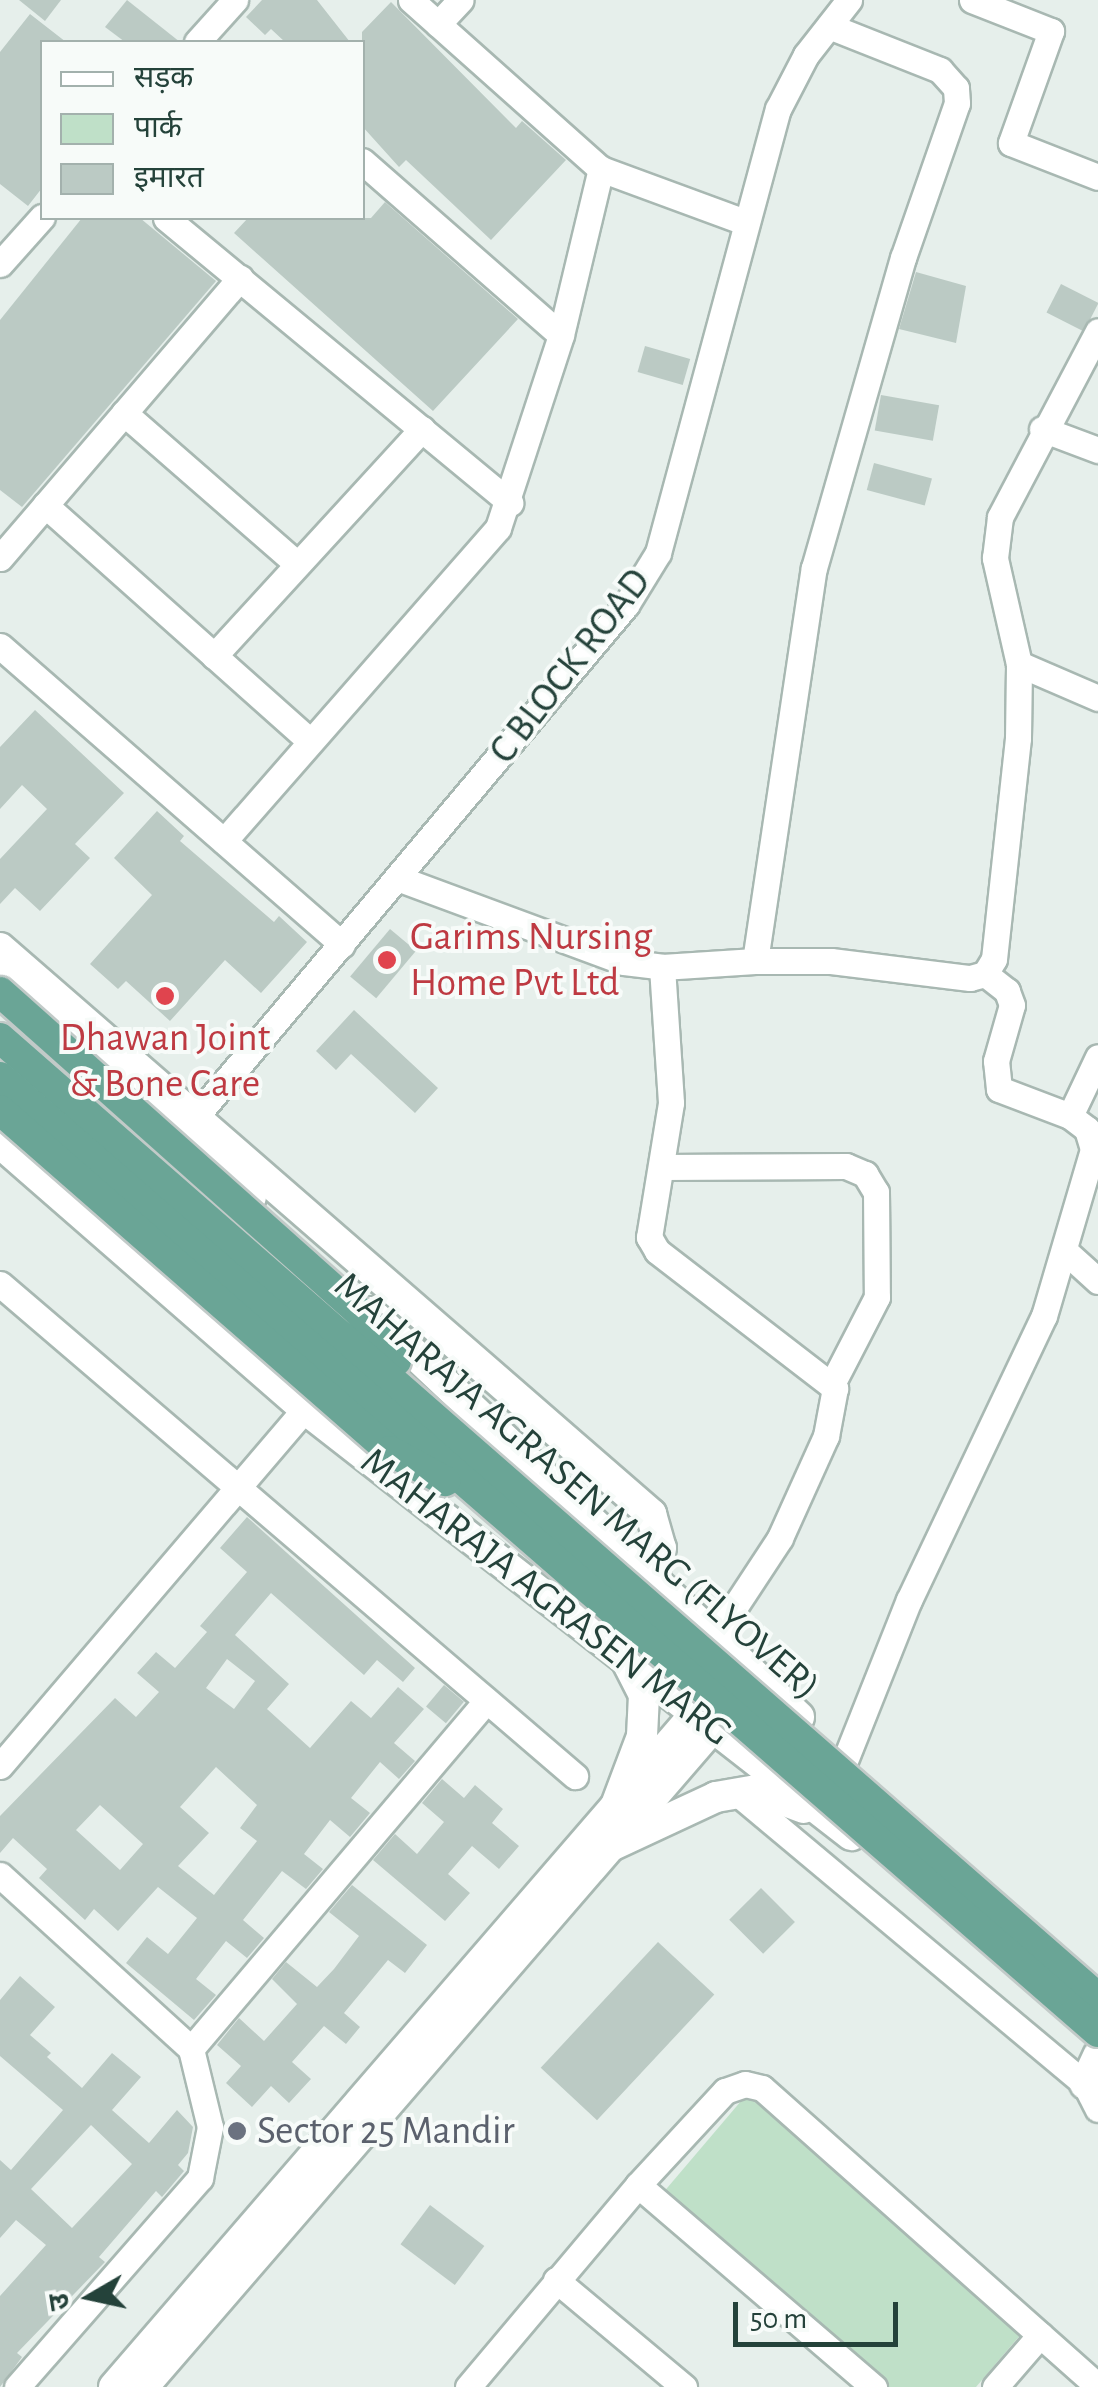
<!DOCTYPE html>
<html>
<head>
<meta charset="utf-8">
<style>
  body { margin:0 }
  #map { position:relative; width:1098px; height:2387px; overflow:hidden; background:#e6efeb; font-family:"Alegreya Sans","Noto Sans Devanagari",sans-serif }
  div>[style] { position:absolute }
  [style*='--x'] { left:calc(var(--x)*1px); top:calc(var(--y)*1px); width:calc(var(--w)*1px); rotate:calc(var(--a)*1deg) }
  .green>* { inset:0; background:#bfe0c8 }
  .building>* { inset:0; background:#bbcac4; transform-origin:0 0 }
  .roads { filter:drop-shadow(2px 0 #a8b8b2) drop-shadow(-2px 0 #a8b8b2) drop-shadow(0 2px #a8b8b2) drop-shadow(0 -2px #a8b8b2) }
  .minor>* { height:25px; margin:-12.5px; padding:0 12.5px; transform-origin:12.5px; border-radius:12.5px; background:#fff }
  .tertiary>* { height:30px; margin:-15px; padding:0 15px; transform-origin:15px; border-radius:15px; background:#fff }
  .secondary>* { height:30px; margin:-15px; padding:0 15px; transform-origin:15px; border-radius:15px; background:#fff }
  .bridges { filter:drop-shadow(2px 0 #c2cac8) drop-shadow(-2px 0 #c2cac8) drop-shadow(0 2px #c2cac8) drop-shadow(0 -2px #c2cac8) }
  .primary-bridge>* { height:30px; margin:-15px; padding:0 15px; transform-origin:15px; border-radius:15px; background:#6aa596 }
  .dots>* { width:28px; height:28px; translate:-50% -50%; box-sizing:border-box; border:5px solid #f7fbf9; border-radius:50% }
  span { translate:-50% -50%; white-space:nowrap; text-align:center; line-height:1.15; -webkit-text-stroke:8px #f7fbf9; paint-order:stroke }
  .street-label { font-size:40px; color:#24423a }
  .health-label { font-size:40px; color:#be3a42 }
  .left { translate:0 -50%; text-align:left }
  .worship-label { font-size:40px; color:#5b616d }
  .legend { position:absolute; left:40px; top:40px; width:325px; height:180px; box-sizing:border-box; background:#f7fbf9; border:2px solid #a3b1ad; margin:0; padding:12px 18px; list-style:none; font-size:30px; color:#24423a }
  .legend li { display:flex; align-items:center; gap:20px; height:50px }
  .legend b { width:50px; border:2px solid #a3b1ad }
  .north { position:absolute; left:40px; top:2247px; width:100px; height:100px; -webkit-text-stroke:8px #f7fbf9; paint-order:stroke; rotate:261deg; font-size:28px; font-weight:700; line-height:40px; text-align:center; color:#24423a }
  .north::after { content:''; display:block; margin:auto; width:35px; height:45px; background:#24423a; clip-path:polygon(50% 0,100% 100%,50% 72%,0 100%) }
  .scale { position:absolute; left:733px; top:2302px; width:165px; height:45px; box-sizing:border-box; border:5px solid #24423a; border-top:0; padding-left:12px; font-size:30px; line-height:35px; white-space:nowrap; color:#24423a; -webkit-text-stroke:8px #f7fbf9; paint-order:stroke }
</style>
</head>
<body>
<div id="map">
  <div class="green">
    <i style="clip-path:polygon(747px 2094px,1023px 2332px,976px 2387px,886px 2387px,662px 2194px)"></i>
  </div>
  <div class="building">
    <i style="clip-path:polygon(19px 0,61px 0,45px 21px)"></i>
    <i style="clip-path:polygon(127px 0,180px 42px,125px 42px,105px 27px)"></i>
    <i style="clip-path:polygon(262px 0,317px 0,350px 42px,285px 42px,271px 29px,265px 35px,246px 17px)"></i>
    <i style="clip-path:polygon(391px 2px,516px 128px,522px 121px,566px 160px,491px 240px,406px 160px,399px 167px,362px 126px,362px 32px)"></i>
    <i style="clip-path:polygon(30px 14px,66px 42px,42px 42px,42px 188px,28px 206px,0 184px,0 52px)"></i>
    <i style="clip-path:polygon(385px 202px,518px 319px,433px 411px,234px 233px,248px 218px,371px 218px)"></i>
    <i style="clip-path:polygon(82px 218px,140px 218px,216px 281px,22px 507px,0 490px,0 320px)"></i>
    <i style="clip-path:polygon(916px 272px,966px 286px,956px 343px,899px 329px)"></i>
    <i style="left:1061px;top:284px;width:42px;height:32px;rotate:27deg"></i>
    <i style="left:645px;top:346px;width:47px;height:27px;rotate:16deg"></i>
    <i style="left:881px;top:395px;width:59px;height:36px;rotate:10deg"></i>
    <i style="left:874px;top:463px;width:60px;height:28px;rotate:15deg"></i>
    <i style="clip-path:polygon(35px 710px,124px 793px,75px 844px,90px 858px,40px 911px,15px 888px,0 904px,0 859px,47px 809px,22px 785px,0 809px,0 747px)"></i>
    <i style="clip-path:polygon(157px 811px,184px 836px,180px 841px,274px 922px,279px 916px,307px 942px,261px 993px,225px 960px,170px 1021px,126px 981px,118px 989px,90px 964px,152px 895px,114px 858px)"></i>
    <i style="left:390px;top:929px;width:34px;height:62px;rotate:40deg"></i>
    <i style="clip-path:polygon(354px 1010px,438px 1088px,415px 1113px,351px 1054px,336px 1070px,316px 1051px)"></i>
    <i style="clip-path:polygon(evenodd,247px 1517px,415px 1668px,403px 1682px,377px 1660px,364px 1675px,271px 1593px,235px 1635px,289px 1684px,267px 1709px,310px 1748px,351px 1701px,371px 1718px,398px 1687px,424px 1709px,394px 1743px,415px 1761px,399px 1779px,380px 1762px,351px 1798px,370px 1813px,350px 1837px,330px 1820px,304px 1854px,323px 1869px,306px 1889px,282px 1871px,243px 1920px,264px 1938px,247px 1958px,226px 1941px,196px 1979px,216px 1995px,194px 2020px,126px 1963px,147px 1937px,168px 1954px,197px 1918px,158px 1887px,118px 1931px,94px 1909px,85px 1920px,39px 1878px,47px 1869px,13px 1838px,0 1853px,0 1816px,115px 1698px,136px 1717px,159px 1692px,137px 1673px,156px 1652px,175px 1668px,207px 1632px,200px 1626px,247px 1572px,220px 1548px,247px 1517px,227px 1659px,255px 1681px,234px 1709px,206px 1688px,227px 1659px,247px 1517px,216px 1767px,257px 1805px,240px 1828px,257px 1841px,214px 1895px,178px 1866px,209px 1833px,180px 1807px,216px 1767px,247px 1517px,100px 1805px,143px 1844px,120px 1870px,76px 1830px,100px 1805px)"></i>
    <i style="left:444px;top:1685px;width:26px;height:28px;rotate:40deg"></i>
    <i style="clip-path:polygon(442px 1779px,464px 1798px,475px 1785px,503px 1809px,492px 1823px,519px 1846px,499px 1869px,472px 1846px,448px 1874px,470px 1893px,445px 1921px,373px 1860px,395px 1834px,417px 1854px,444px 1822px,422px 1803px)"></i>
    <i style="clip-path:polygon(352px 1885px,427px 1945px,405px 1973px,388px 1960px,344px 2013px,360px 2027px,346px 2044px,324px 2026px,292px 2062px,311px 2079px,289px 2103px,271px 2086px,252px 2107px,226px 2083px,241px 2066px,217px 2045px,239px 2018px,264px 2041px,297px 2004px,272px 1979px,286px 1962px,317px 1987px,334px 1969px,359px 1936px,329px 1912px)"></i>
    <i style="left:761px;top:1888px;width:48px;height:45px;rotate:45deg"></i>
    <i style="left:658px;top:1942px;width:77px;height:172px;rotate:43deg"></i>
    <i style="clip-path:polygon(evenodd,20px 1976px,55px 2007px,30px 2035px,51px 2053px,47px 2057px,82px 2088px,112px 2053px,141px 2077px,112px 2110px,149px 2143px,177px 2110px,193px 2127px,188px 2153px,178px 2165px,184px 2171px,162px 2197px,156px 2191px,99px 2257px,105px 2262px,17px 2353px,22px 2357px,0 2387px,0 2296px,46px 2245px,16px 2220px,0 2238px,0 2160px,11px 2170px,63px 2110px,0 2056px,0 2000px,20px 1976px,91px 2125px,132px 2164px,72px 2228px,31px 2189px,91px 2125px)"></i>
    <i style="left:430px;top:2205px;width:68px;height:49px;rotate:37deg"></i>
  </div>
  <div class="roads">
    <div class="minor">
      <i style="--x:411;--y:0;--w:254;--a:41.7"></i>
      <i style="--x:601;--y:169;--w:153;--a:20.2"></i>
      <i style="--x:972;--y:0;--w:85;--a:21.4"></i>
      <i style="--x:1051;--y:31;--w:119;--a:109.7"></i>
      <i style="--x:1011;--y:143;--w:93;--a:21.3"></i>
      <i style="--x:438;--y:24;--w:33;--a:-47"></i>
      <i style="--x:197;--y:42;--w:57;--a:-47.9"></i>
      <i style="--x:362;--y:161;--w:264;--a:41.2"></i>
      <i style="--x:166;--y:218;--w:447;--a:39.6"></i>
      <i style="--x:0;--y:264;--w:63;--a:-48.2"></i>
      <i style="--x:124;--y:413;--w:230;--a:41.1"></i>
      <i style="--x:1042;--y:429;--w:60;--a:20.6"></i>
      <i style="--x:45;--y:505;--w:355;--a:41.7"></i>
      <i style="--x:0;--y:558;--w:369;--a:-49.4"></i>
      <i style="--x:0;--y:646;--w:454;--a:41.1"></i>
      <i style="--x:214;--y:656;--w:308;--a:-47.5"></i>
      <i style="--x:1019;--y:664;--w:86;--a:23.3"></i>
      <i style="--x:224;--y:841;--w:416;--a:-48.8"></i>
      <i style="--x:498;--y:528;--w:203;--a:-71.9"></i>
      <i style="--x:561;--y:335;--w:171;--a:-76.5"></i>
      <i style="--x:400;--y:879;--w:239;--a:20.3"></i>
      <i style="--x:624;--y:962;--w:38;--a:7"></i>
      <i style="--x:662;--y:967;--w:93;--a:-3.7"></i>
      <i style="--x:755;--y:961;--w:397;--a:-81.5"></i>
      <i style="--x:814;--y:568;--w:323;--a:-74"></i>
      <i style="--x:903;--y:258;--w:164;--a:-70.8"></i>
      <i style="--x:957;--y:103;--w:15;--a:-94"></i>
      <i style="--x:956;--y:88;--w:24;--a:-132"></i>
      <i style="--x:940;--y:70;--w:119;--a:-158.4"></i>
      <i style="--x:755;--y:961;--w:76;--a:0"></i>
      <i style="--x:831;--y:961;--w:140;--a:7"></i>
      <i style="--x:970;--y:978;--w:16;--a:-15"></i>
      <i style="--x:985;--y:974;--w:17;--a:-59"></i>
      <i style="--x:994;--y:959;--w:222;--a:-83.8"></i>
      <i style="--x:1018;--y:738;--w:74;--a:-89.2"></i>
      <i style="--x:1019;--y:664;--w:109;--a:-102.8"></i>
      <i style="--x:995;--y:558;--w:41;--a:-83"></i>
      <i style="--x:1000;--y:517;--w:210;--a:-62.2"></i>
      <i style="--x:662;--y:967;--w:136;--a:86.2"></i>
      <i style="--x:671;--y:1103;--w:136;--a:99.3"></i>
      <i style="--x:649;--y:1237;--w:16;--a:60"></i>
      <i style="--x:657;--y:1251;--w:225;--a:37.6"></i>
      <i style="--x:835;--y:1388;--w:49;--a:100.6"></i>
      <i style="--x:826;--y:1436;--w:112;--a:114.3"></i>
      <i style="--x:780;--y:1538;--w:122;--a:123.3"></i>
      <i style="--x:1070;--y:1116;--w:65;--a:-64.6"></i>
      <i style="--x:663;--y:1167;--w:183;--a:-0.3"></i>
      <i style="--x:846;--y:1166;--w:21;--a:23"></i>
      <i style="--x:865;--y:1174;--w:21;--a:59"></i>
      <i style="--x:876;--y:1192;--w:105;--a:89.5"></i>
      <i style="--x:877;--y:1297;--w:98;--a:117.3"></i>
      <i style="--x:139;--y:1184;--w:757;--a:-49.93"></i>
      <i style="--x:626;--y:605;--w:61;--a:-58.4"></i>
      <i style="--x:658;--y:553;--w:460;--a:-74.9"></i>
      <i style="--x:778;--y:109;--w:61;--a:-62.6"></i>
      <i style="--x:806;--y:55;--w:70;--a:-52"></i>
      <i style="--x:1066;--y:1252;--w:43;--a:42.2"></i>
      <i style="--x:0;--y:1284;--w:757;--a:40.55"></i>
      <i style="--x:846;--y:1758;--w:170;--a:-68.3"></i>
      <i style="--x:909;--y:1600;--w:314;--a:-64.6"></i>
      <i style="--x:1044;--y:1316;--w:174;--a:-73.6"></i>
      <i style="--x:1093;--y:1149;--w:21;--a:-107"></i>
      <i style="--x:1087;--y:1129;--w:21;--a:-143"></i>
      <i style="--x:1070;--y:1116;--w:76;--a:-159.2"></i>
      <i style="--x:999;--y:1089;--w:28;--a:-96"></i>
      <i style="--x:996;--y:1061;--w:58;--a:-74.1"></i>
      <i style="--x:1012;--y:1005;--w:15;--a:-110"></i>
      <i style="--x:1007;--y:991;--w:28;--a:-142"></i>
      <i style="--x:0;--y:1766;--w:470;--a:-49.5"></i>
      <i style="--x:737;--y:1793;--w:454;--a:39.9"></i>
      <i style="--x:1085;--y:2084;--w:28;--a:63"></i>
      <i style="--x:0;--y:1875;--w:258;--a:42.3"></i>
      <i style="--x:191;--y:2049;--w:80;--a:76.3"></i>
      <i style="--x:210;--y:2127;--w:52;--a:101.1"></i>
      <i style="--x:200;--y:2178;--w:278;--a:131.2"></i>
      <i style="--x:191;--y:2049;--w:453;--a:-49.7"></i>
      <i style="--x:638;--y:2185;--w:311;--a:40.6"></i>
      <i style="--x:556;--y:2280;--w:167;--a:39.9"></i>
      <i style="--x:468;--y:2387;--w:264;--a:-49.9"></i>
      <i style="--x:638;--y:2185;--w:128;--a:-47.2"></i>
      <i style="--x:725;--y:2091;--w:21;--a:-19"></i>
      <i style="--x:745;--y:2084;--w:17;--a:13"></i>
      <i style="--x:762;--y:2088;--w:449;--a:41.6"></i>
      <i style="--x:995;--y:2387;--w:69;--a:-49.1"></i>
    </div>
    <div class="tertiary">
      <i style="--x:0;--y:948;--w:863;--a:41"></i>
      <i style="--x:651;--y:1514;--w:35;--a:74"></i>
      <i style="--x:661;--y:1548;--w:35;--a:106"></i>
      <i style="--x:114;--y:2387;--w:891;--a:-49.19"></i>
      <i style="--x:143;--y:2387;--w:872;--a:-49.18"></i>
    </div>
    <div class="secondary">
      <i style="--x:0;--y:972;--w:337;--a:41.9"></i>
      <i style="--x:0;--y:1143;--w:405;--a:41.1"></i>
      <i style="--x:305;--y:1409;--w:693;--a:37.96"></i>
      <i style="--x:370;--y:1312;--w:590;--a:43.35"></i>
      <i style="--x:615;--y:1808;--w:77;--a:-69.4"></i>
      <i style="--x:642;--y:1736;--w:41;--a:-87.2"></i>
      <i style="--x:644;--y:1695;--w:39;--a:-117"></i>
      <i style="--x:611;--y:1846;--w:116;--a:-25"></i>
      <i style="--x:716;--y:1797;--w:41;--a:-9.9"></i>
      <i style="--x:756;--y:1790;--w:51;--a:20.6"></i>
      <i style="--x:1085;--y:2084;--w:31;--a:-65"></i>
    </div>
  </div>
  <div class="bridges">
    <div class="primary-bridge">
      <i style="--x:0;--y:992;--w:482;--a:41.7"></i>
      <i style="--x:360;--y:1313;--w:60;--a:53.1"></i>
      <i style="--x:0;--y:1038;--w:1458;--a:41.16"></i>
      <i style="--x:0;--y:1077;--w:1455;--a:41.02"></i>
      <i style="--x:0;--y:1110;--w:518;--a:41.17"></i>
      <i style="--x:390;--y:1451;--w:63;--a:28.6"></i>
    </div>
  </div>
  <div class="dots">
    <i style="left:387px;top:960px;background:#e0444e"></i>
    <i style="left:165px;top:996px;background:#e0444e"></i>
    <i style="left:237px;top:2131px;background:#6b7280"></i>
  </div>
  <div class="street-label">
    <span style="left:570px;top:666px;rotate:-52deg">C BLOCK ROAD</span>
    <span style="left:577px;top:1486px;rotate:41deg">MAHARAJA AGRASEN MARG (FLYOVER)</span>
    <span style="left:546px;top:1597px;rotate:38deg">MAHARAJA AGRASEN MARG</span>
  </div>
  <div class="health-label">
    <span class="left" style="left:410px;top:960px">Garims Nursing<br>Home Pvt Ltd</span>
    <span style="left:165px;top:1061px">Dhawan Joint<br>&amp; Bone Care</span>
  </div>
  <div class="worship-label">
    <span class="left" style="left:257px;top:2131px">Sector 25 Mandir</span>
  </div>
  <ul class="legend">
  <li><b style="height:12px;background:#fff"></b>सड़क</li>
  <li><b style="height:28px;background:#bfe0c8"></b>पार्क</li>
  <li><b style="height:28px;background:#bbcac4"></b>इमारत</li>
  </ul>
  <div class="north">उ</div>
  <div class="scale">50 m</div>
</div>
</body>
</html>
